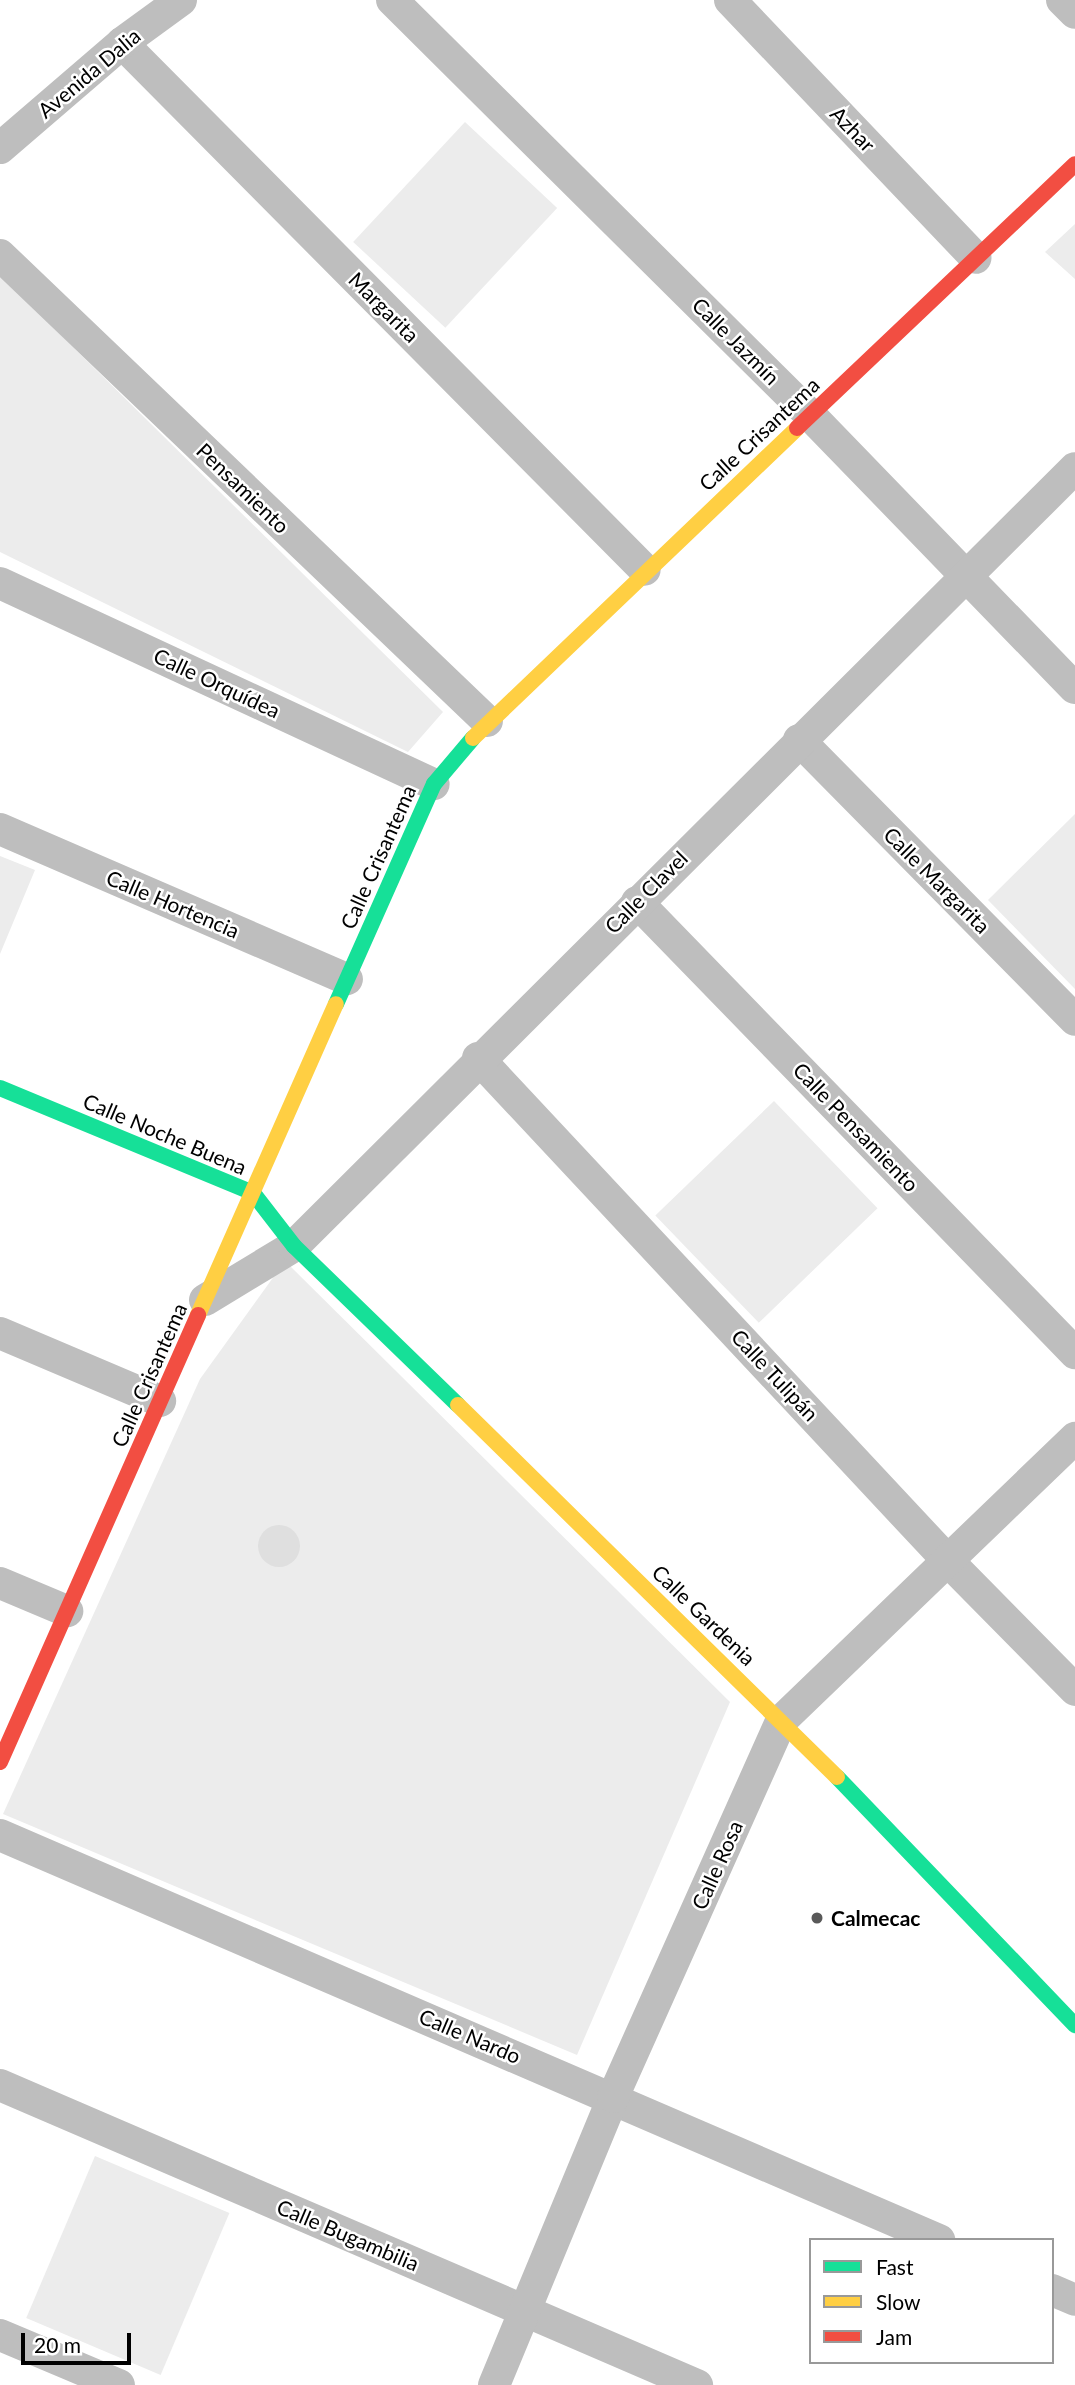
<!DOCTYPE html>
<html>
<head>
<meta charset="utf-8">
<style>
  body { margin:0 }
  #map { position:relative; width:1075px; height:2385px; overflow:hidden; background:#fff; font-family:Lato,sans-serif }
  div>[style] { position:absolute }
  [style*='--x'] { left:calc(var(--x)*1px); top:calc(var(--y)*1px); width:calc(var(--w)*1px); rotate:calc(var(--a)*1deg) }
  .green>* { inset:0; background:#ececec; transform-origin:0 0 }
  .building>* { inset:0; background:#dfdfdf }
  .round { border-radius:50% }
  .street>* { height:32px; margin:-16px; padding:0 16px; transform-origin:16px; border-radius:16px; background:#bebebe }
  .fast>* { height:16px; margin:-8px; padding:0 8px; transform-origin:8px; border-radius:8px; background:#16e098 }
  .slow>* { height:16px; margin:-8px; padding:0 8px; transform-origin:8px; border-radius:8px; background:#ffcf43 }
  .jam>* { height:16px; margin:-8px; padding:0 8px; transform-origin:8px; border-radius:8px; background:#f24e42 }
  .dots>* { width:19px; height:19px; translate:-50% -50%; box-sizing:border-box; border:4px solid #fff; border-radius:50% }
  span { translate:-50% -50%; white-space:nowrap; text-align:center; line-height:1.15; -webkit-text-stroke:5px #fff; paint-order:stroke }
  .street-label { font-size:21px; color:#000 }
  .poi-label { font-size:21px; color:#000; font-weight:700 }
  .left { translate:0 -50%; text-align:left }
  .legend { position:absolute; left:809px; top:2238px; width:245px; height:126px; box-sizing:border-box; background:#fff; border:2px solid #999; margin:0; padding:9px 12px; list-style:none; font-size:21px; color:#000 }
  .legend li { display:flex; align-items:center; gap:14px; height:35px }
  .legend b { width:35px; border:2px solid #999 }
  .scale { position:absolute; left:21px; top:2333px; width:110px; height:32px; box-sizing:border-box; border:4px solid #000; border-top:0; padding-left:9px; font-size:21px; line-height:24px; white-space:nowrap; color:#000; -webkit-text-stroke:5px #fff; paint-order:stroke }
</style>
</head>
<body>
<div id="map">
  <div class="green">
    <i style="left:465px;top:122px;width:126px;height:164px;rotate:43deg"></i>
    <i style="clip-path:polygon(1075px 224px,1075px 279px,1045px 252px)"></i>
    <i style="clip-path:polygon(0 275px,443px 712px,408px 752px,0 552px)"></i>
    <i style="clip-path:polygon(1075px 814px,1075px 989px,988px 900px)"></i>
    <i style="clip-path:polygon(0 856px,35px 870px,0 954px)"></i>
    <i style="left:774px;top:1101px;width:149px;height:165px;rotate:46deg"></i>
    <i style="clip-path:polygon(285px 1261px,730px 1702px,577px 2055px,3px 1814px,200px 1379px)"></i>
    <i style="left:95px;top:2156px;width:146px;height:176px;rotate:23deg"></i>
  </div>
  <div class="building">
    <i class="round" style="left:258px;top:1525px;width:42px;height:42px"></i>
  </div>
  <div class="street">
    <i style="--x:392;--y:0;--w:589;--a:44.79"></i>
    <i style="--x:810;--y:415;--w:380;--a:45.9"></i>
    <i style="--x:730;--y:0;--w:356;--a:46.4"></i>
    <i style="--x:1062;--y:0;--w:18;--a:45"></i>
    <i style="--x:122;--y:43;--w:742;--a:45.22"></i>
    <i style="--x:0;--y:148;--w:161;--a:-40.7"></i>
    <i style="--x:122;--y:43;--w:73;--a:-36.1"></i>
    <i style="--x:0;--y:255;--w:674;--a:43.74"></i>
    <i style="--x:0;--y:583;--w:478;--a:24.9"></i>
    <i style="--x:799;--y:740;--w:393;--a:45.4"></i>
    <i style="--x:0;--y:829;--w:378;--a:23.4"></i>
    <i style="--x:637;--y:902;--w:629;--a:45.84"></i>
    <i style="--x:478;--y:1058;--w:688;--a:46.94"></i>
    <i style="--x:948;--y:1561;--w:181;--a:45.4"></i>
    <i style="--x:205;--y:1300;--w:104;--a:-31.2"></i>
    <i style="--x:294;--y:1246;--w:1102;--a:-44.89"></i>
    <i style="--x:0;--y:1333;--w:174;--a:23"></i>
    <i style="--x:0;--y:1583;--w:73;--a:22.7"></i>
    <i style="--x:0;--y:1835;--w:1023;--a:23.33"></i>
    <i style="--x:0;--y:2085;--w:759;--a:23.29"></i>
    <i style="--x:1052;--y:2290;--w:25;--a:23"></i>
    <i style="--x:0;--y:2335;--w:129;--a:22.8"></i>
    <i style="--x:494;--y:2385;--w:312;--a:-67.5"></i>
    <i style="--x:613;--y:2097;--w:413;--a:-65.9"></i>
    <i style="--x:782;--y:1720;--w:407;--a:-43.9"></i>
  </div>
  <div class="fast">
    <i style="--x:336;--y:1004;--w:241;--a:-66"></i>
    <i style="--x:434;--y:784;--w:60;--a:-49.7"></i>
    <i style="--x:0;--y:1088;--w:274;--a:22.5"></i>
    <i style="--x:253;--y:1193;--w:67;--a:52.3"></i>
    <i style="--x:294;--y:1246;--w:228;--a:44.1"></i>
    <i style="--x:837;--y:1777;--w:344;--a:46.2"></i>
  </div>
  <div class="slow">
    <i style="--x:473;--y:738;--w:448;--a:-43.7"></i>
    <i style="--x:198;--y:1315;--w:340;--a:-66.1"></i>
    <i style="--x:458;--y:1405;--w:531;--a:44.47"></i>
  </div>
  <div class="jam">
    <i style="--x:797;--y:428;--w:383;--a:-43.5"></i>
    <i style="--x:0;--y:1762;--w:489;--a:-66.1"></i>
  </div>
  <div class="dots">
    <i style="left:817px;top:1918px;background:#595959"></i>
  </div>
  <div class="street-label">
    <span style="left:89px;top:73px;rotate:-40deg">Avenida Dalia</span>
    <span style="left:853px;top:129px;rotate:46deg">Azhar</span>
    <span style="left:384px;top:307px;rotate:45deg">Margarita</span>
    <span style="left:736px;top:341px;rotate:45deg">Calle Jazmín</span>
    <span style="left:759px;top:434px;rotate:-43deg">Calle Crisantema</span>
    <span style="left:243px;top:488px;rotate:44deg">Pensamiento</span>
    <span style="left:217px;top:683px;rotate:25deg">Calle Orquídea</span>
    <span style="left:378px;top:857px;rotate:-66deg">Calle Crisantema</span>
    <span style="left:937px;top:880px;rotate:45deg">Calle Margarita</span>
    <span style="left:646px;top:892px;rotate:-45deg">Calle Clavel</span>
    <span style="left:173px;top:904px;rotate:23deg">Calle Hortencia</span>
    <span style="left:856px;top:1127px;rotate:46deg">Calle Pensamiento</span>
    <span style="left:165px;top:1134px;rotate:23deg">Calle Noche Buena</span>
    <span style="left:149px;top:1375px;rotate:-66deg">Calle Crisantema</span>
    <span style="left:775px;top:1375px;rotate:47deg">Calle Tulipán</span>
    <span style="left:704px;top:1615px;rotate:44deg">Calle Gardenia</span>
    <span style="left:717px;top:1865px;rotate:-66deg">Calle Rosa</span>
    <span style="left:470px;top:2036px;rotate:23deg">Calle Nardo</span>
    <span style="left:348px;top:2235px;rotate:23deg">Calle Bugambilia</span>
  </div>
  <div class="poi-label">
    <span class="left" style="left:831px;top:1918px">Calmecac</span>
  </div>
  <ul class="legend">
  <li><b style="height:9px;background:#16e098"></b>Fast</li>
  <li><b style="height:9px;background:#ffcf43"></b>Slow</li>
  <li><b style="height:9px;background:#f24e42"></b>Jam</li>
  </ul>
  <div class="scale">20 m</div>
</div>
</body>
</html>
